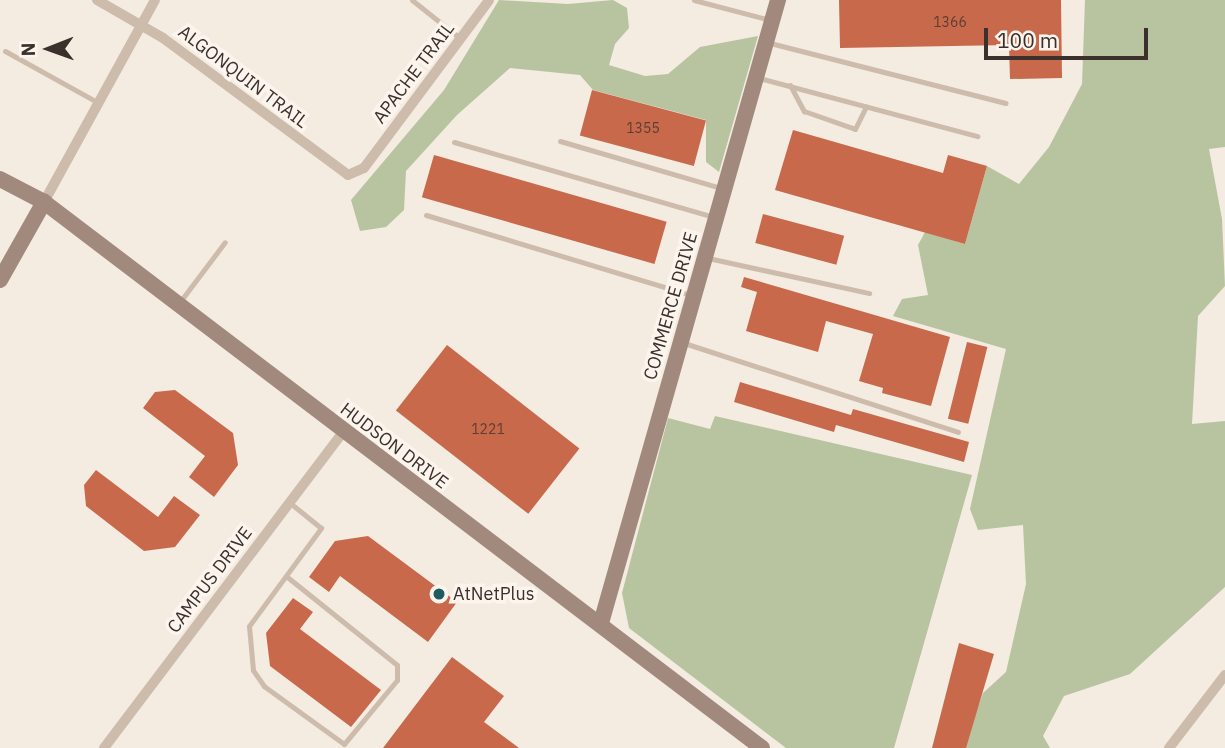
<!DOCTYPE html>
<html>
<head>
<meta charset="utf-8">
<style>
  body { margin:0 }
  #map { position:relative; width:1225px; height:748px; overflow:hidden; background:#f4ebe1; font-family:"IBM Plex Sans",sans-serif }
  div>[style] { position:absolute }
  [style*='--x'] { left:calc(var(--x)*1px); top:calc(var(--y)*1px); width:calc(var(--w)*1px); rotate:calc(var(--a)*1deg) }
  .green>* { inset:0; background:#b8c4a0 }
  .building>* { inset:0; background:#c8694b; transform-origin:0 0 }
  .lane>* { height:5px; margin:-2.5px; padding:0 2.5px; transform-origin:2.5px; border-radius:2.5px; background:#cdbbac }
  .street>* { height:10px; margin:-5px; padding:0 5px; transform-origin:5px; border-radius:5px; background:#cdbbac }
  .secondary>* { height:16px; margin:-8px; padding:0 8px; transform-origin:8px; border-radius:8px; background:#a18a7d }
  .dots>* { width:19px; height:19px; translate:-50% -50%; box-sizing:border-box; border:4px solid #fbf5ee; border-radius:50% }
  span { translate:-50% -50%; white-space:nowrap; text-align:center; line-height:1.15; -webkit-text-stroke:7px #fbf5ee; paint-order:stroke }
  .number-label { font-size:14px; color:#5e3e33 }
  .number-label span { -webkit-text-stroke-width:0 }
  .street-label { font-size:18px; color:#3b302b }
  .poi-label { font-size:18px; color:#3b302b }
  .left { translate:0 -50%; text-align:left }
  .north { position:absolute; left:14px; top:14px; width:70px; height:70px; -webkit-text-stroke:5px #fbf5ee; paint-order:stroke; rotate:269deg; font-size:19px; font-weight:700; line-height:28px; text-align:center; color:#3b302b }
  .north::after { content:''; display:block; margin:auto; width:24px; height:32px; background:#3b302b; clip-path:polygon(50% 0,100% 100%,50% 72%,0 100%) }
  .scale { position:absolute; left:984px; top:28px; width:164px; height:32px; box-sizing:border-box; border:4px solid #3b302b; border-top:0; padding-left:9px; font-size:21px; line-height:24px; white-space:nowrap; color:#3b302b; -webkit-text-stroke:5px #fbf5ee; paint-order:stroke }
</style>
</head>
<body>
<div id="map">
  <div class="green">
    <i style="clip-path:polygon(499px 0,568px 4px,613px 0,627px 8px,629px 28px,615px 44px,609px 65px,645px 76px,668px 74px,700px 47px,758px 36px,719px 172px,706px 162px,706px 120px,593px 90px,580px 75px,510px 68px,457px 115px,406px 171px,404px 210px,386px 227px,360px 231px,351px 200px,444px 90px)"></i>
    <i style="clip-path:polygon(1085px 0,1225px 0,1225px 147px,1209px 149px,1222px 219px,1225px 286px,1198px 316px,1192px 424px,1225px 421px,1225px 587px,1130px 674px,1064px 696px,1043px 736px,1050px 748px,963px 748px,983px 693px,1006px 672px,1026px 584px,1023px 525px,978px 530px,970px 509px,1006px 349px,893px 316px,902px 299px,928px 295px,918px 245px,925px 232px,965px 244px,987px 166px,1019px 184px,1049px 147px,1082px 84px)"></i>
    <i style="clip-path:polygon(715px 416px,972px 475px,894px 748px,786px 748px,629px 628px,622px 593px,668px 418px,710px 429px)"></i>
  </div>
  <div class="building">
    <i style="clip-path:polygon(839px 0,1061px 0,1062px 78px,1010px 79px,1009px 45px,840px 48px)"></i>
    <i style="left:592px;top:90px;width:118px;height:47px;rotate:15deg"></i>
    <i style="clip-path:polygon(793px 130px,943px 173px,948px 155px,987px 166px,965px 244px,775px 190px)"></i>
    <i style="left:434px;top:155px;width:242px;height:44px;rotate:16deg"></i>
    <i style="left:763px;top:214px;width:84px;height:30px;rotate:15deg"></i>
    <i style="clip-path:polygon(744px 277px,950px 337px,931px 406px,882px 393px,883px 388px,859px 381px,873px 334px,826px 321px,818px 352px,746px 331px,757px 292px,741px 287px)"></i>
    <i style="left:967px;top:342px;width:21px;height:79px;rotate:14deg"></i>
    <i style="left:447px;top:345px;width:168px;height:83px;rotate:38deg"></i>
    <i style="clip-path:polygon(740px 382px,851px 415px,853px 409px,969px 442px,964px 462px,836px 425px,834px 432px,734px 402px)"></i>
    <i style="clip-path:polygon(175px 390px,233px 433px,238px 465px,214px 497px,189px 477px,205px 456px,143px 408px,155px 392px)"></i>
    <i style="clip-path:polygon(96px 470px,158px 517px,174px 496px,200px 515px,175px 547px,144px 551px,86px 506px,84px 485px)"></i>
    <i style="clip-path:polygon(368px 536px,457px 602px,428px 642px,340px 576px,329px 592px,309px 577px,335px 541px)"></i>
    <i style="clip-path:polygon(293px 598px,313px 612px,300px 629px,381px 690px,351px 727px,270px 666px,266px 633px)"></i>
    <i style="clip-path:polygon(959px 643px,994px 654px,966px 748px,932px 748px)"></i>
    <i style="clip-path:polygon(452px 657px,504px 696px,484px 722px,519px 748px,383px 748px)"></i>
  </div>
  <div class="lane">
    <i style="--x:412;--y:0;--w:63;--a:38.5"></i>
    <i style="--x:694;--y:0;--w:79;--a:14.7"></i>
    <i style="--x:770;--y:43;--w:243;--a:14.3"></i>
    <i style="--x:5;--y:51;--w:107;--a:29"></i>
    <i style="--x:759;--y:78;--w:226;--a:14.9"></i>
    <i style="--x:790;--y:85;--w:30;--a:62"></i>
    <i style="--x:804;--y:111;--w:54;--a:19.4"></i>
    <i style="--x:855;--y:129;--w:25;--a:-64"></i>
    <i style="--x:560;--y:141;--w:168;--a:16.3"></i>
    <i style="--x:454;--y:142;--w:270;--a:16.1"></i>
    <i style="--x:426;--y:215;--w:277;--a:16.8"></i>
    <i style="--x:708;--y:258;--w:165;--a:12.3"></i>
    <i style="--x:179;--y:303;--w:76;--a:-53"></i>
    <i style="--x:684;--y:343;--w:288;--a:18"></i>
    <i style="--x:286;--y:576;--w:142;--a:38.7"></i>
    <i style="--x:397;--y:665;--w:15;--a:90"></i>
    <i style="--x:397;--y:680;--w:83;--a:129.6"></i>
    <i style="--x:344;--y:744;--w:99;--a:-144.1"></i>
    <i style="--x:264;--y:686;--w:19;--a:-125"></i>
    <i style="--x:253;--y:670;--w:44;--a:-95.2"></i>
    <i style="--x:249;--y:626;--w:122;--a:-53.7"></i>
    <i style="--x:321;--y:528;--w:40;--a:-141"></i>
  </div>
  <div class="street">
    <i style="--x:97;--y:0;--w:76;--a:29.9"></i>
    <i style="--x:163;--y:38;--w:230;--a:36.5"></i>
    <i style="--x:348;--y:175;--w:17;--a:-24"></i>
    <i style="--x:364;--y:168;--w:209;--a:-53.3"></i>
    <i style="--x:44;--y:202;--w:230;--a:-61.2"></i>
    <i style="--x:104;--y:748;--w:396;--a:-52.9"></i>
    <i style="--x:1169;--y:748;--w:92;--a:-52.5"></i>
  </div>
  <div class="secondary">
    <i style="--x:0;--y:179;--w:50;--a:27.6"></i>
    <i style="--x:44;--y:202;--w:902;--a:37.25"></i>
    <i style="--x:0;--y:280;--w:90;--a:-60.6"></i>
    <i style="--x:601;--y:623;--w:648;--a:-74.14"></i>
  </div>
  <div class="dots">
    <i style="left:439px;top:594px;background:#1f5a5e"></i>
  </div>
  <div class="number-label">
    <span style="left:950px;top:22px">1366</span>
    <span style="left:643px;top:128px">1355</span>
    <span style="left:488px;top:429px">1221</span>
  </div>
  <div class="street-label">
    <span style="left:414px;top:73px;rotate:-53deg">APACHE TRAIL</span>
    <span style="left:243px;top:77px;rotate:37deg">ALGONQUIN TRAIL</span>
    <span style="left:671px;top:306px;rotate:-74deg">COMMERCE DRIVE</span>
    <span style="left:394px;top:446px;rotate:37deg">HUDSON DRIVE</span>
    <span style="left:210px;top:580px;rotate:-53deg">CAMPUS DRIVE</span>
  </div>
  <div class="poi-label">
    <span class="left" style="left:453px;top:594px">AtNetPlus</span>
  </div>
  <div class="north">N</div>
  <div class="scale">100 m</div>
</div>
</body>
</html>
